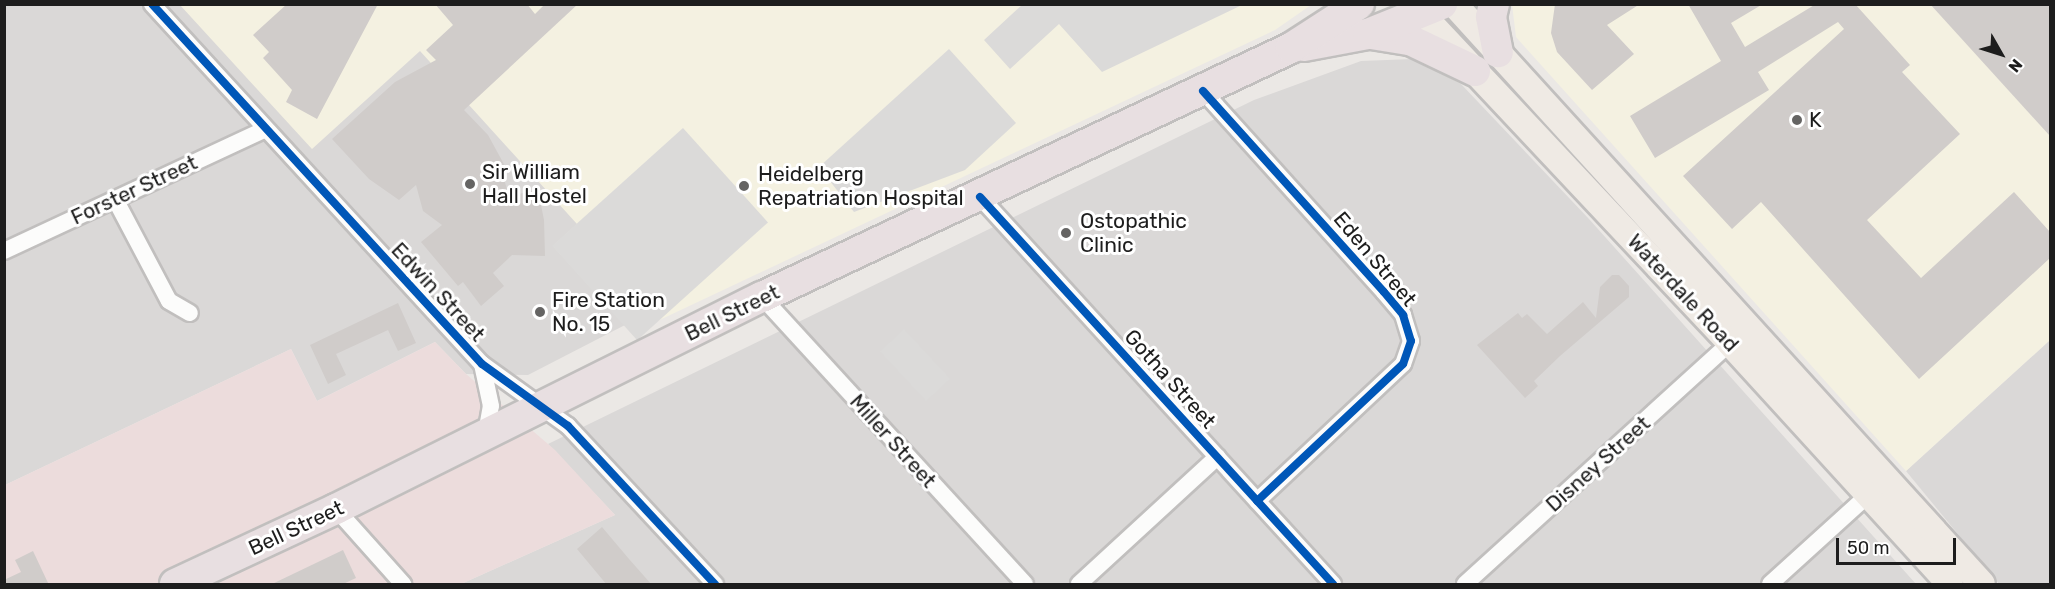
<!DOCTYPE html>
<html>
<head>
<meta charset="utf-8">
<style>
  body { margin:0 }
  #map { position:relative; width:2055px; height:589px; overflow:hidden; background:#ebe8e5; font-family:Rubik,sans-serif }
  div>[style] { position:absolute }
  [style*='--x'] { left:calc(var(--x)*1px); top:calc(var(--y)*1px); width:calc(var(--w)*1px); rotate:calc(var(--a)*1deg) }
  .residential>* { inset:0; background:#dad8d7 }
  .commercial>* { inset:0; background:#ecdcdc }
  .education>* { inset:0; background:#f4f1e1 }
  .parking>* { inset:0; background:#dbdad9; transform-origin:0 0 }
  .building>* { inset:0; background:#d0ccca }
  .roads { filter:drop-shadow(2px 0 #c1bfbe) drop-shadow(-2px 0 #c1bfbe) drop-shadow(0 2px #c1bfbe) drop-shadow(0 -2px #c1bfbe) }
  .street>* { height:16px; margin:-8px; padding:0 8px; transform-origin:8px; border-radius:8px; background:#fcfcfb }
  .primary>* { height:26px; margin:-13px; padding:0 13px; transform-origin:13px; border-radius:13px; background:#efeae4 }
  .highway>* { height:30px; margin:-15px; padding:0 15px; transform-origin:15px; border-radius:15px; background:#e8dfe1 }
  .cycleway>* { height:8px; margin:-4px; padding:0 4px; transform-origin:4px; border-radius:4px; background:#0057b8 }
  .dots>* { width:16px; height:16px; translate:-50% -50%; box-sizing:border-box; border:3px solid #fff; border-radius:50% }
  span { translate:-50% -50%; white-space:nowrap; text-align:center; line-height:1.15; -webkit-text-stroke:6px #fff; paint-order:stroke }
  .poi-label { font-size:21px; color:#1d1d1d }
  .left { translate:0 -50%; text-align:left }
  .street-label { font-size:21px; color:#1d1d1d }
  .frame { position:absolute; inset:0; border:6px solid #1d1d1d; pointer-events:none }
  .north { position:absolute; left:1971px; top:24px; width:60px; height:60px; -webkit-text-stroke:4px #fff; paint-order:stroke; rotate:129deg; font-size:16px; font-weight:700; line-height:24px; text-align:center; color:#1d1d1d }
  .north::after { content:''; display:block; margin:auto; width:21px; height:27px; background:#1d1d1d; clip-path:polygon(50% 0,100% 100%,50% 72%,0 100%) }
  .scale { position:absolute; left:1836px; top:538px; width:120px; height:27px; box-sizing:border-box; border:3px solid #1d1d1d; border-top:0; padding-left:8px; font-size:18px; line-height:21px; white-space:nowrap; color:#1d1d1d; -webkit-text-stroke:4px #fff; paint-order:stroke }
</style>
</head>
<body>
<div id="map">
  <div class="residential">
    <i style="clip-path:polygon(5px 5px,1304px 5px,625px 325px,528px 375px,466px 374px,435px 342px,317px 401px,291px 349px,5px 485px)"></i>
    <i style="clip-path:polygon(1413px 59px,1461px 84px,1589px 219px,1916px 584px,461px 584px,615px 515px,548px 444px,1254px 100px,1361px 61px)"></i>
    <i style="clip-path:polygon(2050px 340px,2050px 584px,1999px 584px,1906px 471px)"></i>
  </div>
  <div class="commercial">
    <i style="clip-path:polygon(435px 342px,466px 374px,555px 450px,615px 515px,461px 584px,5px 584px,5px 485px,291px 349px,317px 401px)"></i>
  </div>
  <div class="education">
    <i style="clip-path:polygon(1512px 4px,2050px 5px,2050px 340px,1906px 471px,1516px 37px)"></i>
    <i style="clip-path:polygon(180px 5px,1311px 5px,1275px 30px,632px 333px,553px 246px,577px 224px,420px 51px,312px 149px)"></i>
  </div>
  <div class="parking">
    <i style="clip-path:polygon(1023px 4px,1242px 4px,1242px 5px,1102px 72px,1059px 24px,1010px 69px,984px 40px)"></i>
    <i style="clip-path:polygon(949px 49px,1016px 123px,965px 170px,854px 212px,819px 167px)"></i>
    <i style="left:683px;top:128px;width:127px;height:176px;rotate:48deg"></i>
    <i style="left:904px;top:329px;width:68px;height:33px;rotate:47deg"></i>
  </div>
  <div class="building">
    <i style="clip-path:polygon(287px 4px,378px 4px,317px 119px,286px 102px,292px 90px,263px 58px,269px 52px,253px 35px)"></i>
    <i style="clip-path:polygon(435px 4px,527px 4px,535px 14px,545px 4px,578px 4px,464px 110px,488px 135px,505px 166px,501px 169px,509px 196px,538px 190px,544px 220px,545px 256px,512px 255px,493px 273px,504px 286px,481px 306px,463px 282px,458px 286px,421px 242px,442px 225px,423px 211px,416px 185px,399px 200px,369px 179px,332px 139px,395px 82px,436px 60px,426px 50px,453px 25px)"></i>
    <i style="clip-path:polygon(1555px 4px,1640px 4px,1607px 25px,1634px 54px,1592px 90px,1557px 52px,1551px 33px)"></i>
    <i style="clip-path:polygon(1688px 4px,1763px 4px,1731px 23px,1745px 47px,1816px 4px,1855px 4px,1910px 65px,1902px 72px,1960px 134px,1867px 220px,1921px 278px,2014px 192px,2050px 232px,2050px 258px,1919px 379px,1761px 202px,1732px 229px,1683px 176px,1844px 29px,1838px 22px,1758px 72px,1769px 90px,1655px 158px,1630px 116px,1721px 61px)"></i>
    <i style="clip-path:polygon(1930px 4px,2050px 4px,2050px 136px)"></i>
    <i style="clip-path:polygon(1612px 275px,1619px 275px,1629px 286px,1629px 297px,1560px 356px,1534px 381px,1538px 386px,1525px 398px,1477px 345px,1518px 313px,1522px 318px,1527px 314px,1547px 334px,1583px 302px,1596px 318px,1600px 287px)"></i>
    <i style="clip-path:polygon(398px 303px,416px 343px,398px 351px,388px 330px,336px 354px,346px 375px,328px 384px,310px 345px)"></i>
    <i style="clip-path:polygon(602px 527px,629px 559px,652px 585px,607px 585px,577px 549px)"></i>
    <i style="clip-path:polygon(343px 550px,356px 578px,341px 585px,270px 585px)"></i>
    <i style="clip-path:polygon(33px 551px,49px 585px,4px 585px,4px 580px,21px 572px,15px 560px)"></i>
  </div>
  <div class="roads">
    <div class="street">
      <i style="--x:152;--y:4;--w:488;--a:47.5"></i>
      <i style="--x:482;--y:364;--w:106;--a:35.8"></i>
      <i style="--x:568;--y:426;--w:216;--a:47.1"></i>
      <i style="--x:1203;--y:91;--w:270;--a:48"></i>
      <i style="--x:1384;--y:292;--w:30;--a:50"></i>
      <i style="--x:1403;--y:315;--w:27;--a:73"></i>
      <i style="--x:1411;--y:341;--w:24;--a:109"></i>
      <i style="--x:1403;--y:364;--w:200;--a:136.8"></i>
      <i style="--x:980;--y:197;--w:524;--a:47.63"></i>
      <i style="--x:115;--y:199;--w:115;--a:62.1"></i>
      <i style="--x:169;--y:301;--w:24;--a:30"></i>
      <i style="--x:4;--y:251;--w:286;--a:-25"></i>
      <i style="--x:762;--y:297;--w:389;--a:47.5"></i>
      <i style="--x:481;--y:435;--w:9;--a:-49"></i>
      <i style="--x:487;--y:428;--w:22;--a:-80"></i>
      <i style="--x:491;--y:406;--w:43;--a:-102.1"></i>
      <i style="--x:336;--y:509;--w:101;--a:48.2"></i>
      <i style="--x:1079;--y:584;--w:188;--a:-42.6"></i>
      <i style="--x:1465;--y:584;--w:358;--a:-42.3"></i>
      <i style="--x:1770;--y:584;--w:132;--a:-42.2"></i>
    </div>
    <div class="primary">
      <i style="--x:1412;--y:4;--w:465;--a:46.8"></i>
      <i style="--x:1730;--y:343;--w:326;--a:47.6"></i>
      <i style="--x:1454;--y:4;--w:784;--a:47.69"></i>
    </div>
    <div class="highway">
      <i style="--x:1494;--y:4;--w:13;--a:103"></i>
      <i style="--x:1491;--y:17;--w:36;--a:79"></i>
      <i style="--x:1371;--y:34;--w:39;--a:9"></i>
      <i style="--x:1410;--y:40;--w:72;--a:25.5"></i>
      <i style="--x:1304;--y:46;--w:65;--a:-10.6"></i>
      <i style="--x:1368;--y:34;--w:80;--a:-22.1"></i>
      <i style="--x:175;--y:584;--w:178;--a:-25"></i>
      <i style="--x:336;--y:509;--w:476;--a:-26.5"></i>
      <i style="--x:762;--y:297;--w:585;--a:-25.21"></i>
      <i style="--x:1291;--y:48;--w:81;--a:-32.9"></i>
    </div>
  </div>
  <div class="cycleway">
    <i style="--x:152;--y:4;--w:488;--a:47.5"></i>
    <i style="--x:482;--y:364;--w:106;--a:35.8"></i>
    <i style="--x:568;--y:426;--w:216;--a:47.1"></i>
    <i style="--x:1203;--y:91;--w:270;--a:48"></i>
    <i style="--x:1384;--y:292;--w:30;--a:50"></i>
    <i style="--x:1403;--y:315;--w:27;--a:73"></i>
    <i style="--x:1411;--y:341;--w:24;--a:109"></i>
    <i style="--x:1403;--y:364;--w:200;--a:136.8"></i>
    <i style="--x:980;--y:197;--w:524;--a:47.63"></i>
  </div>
  <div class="dots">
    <i style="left:1797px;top:120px;background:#656463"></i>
    <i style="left:470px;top:184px;background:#656463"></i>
    <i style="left:744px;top:186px;background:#656463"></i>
    <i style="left:1066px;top:233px;background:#656463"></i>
    <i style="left:540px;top:312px;background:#656463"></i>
  </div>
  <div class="poi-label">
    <span class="left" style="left:1809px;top:120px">K</span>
    <span class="left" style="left:482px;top:184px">Sir William<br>Hall Hostel</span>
    <span class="left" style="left:758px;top:186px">Heidelberg<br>Repatriation Hospital</span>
    <span class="left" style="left:1080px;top:233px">Ostopathic<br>Clinic</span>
    <span class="left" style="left:552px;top:312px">Fire Station<br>No. 15</span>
  </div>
  <div class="street-label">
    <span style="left:134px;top:190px;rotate:-25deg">Forster Street</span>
    <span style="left:1375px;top:259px;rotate:50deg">Eden Street</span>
    <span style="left:438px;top:292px;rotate:47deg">Edwin Street</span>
    <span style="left:1683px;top:293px;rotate:47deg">Waterdale Road</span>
    <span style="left:732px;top:313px;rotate:-26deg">Bell Street</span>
    <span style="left:1170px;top:379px;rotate:48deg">Gotha Street</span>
    <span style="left:893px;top:441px;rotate:48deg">Miller Street</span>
    <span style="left:1598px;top:464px;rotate:-42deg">Disney Street</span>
    <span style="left:296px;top:528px;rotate:-25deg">Bell Street</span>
  </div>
  <div class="frame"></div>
  <div class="north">N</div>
  <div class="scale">50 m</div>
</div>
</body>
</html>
